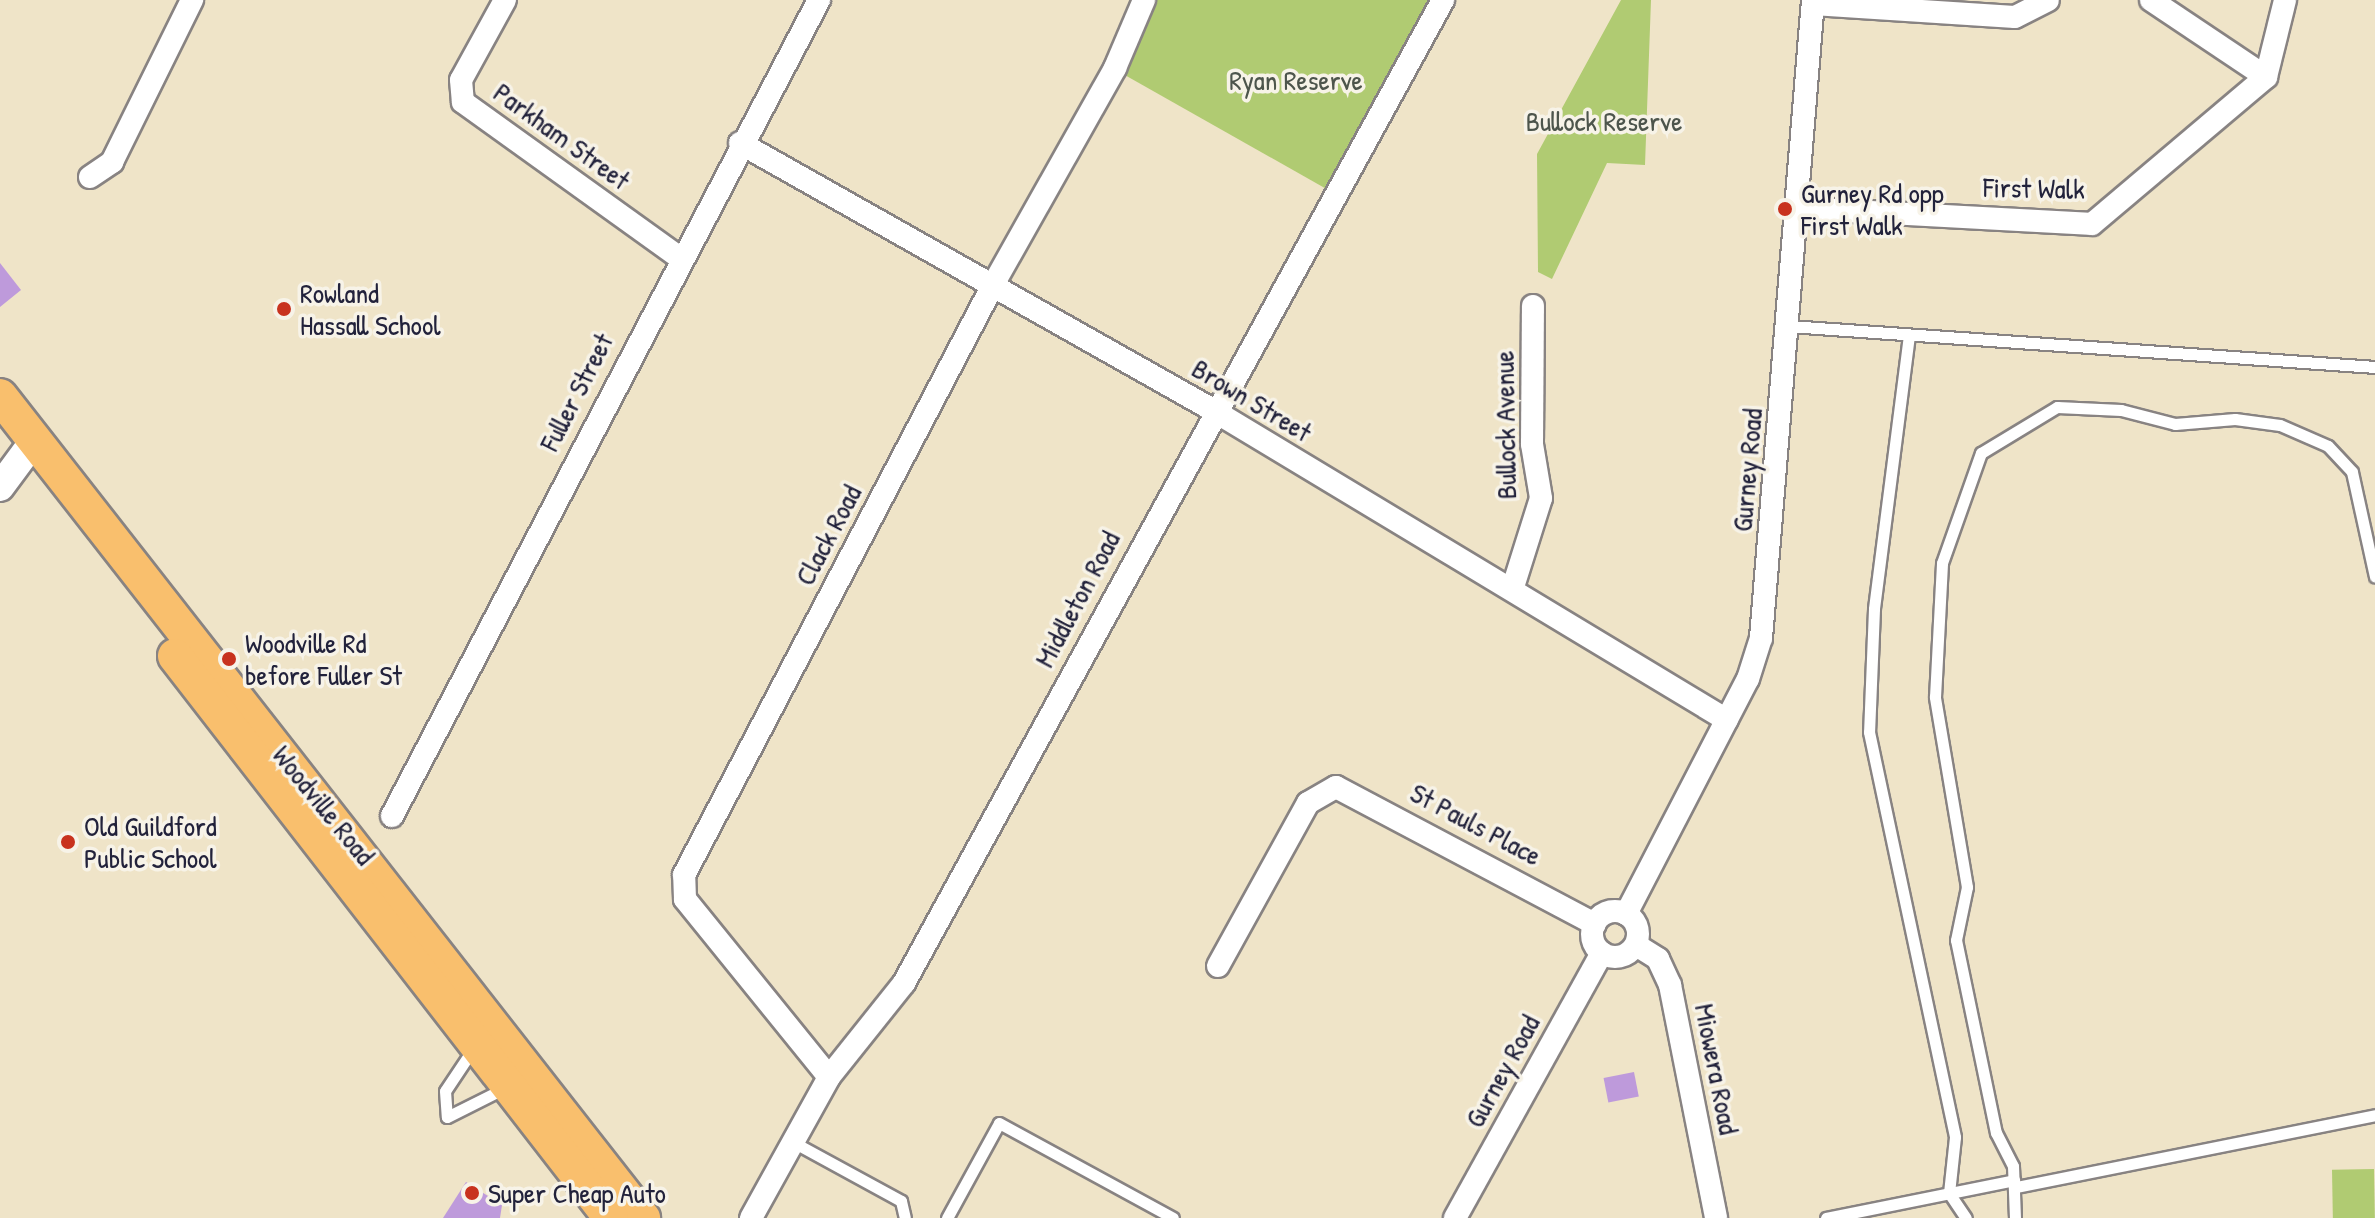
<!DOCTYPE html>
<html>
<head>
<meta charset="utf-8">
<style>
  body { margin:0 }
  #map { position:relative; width:2375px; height:1218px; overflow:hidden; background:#efe4c8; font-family:"Patrick Hand",sans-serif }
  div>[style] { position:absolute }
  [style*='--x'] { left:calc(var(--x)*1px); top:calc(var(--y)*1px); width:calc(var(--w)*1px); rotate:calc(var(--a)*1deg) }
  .green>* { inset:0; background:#b0cb72; transform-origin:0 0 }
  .building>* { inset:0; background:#be9adb; transform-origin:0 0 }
  .roads { filter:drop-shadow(2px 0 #888382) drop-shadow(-2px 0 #888382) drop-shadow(0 2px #888382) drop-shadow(0 -2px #888382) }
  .service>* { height:11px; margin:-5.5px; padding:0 5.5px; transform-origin:5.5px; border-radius:5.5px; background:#fff }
  .minor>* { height:22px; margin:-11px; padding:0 11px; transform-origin:11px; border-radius:11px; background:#fff }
  .minor>.ring { margin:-11px; padding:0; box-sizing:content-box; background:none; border:22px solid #fff; border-radius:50% }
  .tertiary>* { height:28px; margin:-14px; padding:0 14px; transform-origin:14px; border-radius:14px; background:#fff }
  .primary>* { height:34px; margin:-17px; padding:0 17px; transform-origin:17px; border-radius:17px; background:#f9bf6d }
  .dots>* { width:22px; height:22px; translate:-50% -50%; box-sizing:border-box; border:4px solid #f7f3e8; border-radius:50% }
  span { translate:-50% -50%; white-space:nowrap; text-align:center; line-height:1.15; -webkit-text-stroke:7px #f7f3e8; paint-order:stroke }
  .park-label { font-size:28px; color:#4d554c }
  .street-label { font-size:28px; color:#22223b }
  .poi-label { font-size:28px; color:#22223b }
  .left { translate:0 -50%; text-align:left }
</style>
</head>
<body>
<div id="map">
  <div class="green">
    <i style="clip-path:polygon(1156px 0,1437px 0,1330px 191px,1123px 74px)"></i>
    <i style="clip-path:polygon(1621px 0,1651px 0,1645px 165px,1607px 163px,1552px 279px,1538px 272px,1537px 154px)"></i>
    <i style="left:2374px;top:1169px;width:49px;height:42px;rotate:89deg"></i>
  </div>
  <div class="building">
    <i style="clip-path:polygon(0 263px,21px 290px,0 307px)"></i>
    <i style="left:1634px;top:1072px;width:25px;height:31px;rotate:79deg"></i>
    <i style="clip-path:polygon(466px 1182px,502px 1205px,500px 1218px,443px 1218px)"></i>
  </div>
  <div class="roads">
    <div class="service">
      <i style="--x:1789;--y:326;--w:587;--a:4"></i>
      <i style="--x:1909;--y:335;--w:276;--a:97.3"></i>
      <i style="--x:1874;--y:609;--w:123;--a:92.3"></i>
      <i style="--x:1869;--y:732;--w:414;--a:78"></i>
      <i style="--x:1955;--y:1137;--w:56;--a:96.1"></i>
      <i style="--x:1949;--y:1193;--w:30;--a:56"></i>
      <i style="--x:473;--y:1049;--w:50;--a:123.7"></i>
      <i style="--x:445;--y:1091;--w:26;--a:86"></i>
      <i style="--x:447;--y:1117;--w:65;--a:-26.6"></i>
      <i style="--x:793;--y:1142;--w:123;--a:28.6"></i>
      <i style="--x:901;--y:1201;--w:17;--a:77"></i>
      <i style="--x:2016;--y:1187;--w:366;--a:-11.3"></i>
      <i style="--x:947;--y:1218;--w:108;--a:-61.3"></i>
      <i style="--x:999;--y:1123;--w:198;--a:28.6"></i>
      <i style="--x:1826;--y:1218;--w:192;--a:-11.4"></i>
      <i style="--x:2015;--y:1218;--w:52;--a:-92.2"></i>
      <i style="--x:2013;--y:1166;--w:37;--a:-117"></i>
      <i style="--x:1996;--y:1133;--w:197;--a:-101.7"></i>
      <i style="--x:1956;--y:940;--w:54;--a:-78.3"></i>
      <i style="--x:1967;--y:887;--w:193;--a:-99.6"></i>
      <i style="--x:1935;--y:697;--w:134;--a:-87"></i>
      <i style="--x:1942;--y:563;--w:117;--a:-70.5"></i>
      <i style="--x:1981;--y:453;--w:89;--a:-31.2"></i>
      <i style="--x:2057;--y:407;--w:64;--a:2.7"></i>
      <i style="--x:2121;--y:410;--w:56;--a:14.5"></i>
      <i style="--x:2175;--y:424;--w:60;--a:-4.8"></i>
      <i style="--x:2235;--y:419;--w:45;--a:7.6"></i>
      <i style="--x:2280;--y:425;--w:52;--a:23.6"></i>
      <i style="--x:2328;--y:446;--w:35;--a:47"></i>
      <i style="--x:2352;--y:472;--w:107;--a:77.6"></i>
    </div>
    <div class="minor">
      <i style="--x:505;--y:0;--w:91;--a:118.8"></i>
      <i style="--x:461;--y:80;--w:22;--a:85"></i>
      <i style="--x:463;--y:102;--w:266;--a:35.7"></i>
      <i style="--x:2151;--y:0;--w:138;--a:33.8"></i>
      <i style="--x:1813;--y:4;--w:202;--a:3.7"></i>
      <i style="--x:2015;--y:17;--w:37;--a:-27"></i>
      <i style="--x:740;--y:143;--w:535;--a:29.44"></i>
      <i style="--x:1206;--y:406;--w:608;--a:31.08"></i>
      <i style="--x:90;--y:177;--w:27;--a:-34"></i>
      <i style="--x:112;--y:162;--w:181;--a:-63.7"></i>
      <i style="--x:1798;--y:208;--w:294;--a:3.1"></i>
      <i style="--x:2092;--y:224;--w:228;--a:-40.2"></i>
      <i style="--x:2266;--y:77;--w:79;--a:-76.1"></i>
      <i style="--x:1513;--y:587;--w:93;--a:-72.5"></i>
      <i style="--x:1541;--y:498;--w:55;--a:-99.5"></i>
      <i style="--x:1532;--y:444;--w:138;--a:-89.6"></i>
      <i style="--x:392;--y:816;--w:921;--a:-62.38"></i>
      <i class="ring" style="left:1592px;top:911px;width:24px;height:24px"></i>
      <i style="--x:1626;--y:914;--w:265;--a:-62.6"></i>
      <i style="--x:1748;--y:679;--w:43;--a:-72.4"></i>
      <i style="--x:1761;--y:638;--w:640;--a:-85.34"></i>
      <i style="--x:1636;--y:945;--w:26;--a:32"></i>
      <i style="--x:1658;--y:959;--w:29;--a:65"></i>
      <i style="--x:1670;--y:985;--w:237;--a:78.8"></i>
      <i style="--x:1218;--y:966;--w:186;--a:-61.1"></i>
      <i style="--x:1308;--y:803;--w:32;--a:-30"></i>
      <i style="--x:1336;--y:787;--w:293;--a:27.9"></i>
      <i style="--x:829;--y:1077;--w:229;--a:-129"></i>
      <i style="--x:685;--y:899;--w:24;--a:-92"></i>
      <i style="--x:684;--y:875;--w:668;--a:-62.36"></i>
      <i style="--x:994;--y:283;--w:247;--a:-60.6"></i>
      <i style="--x:1115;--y:68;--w:74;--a:-66.9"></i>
      <i style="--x:751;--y:1218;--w:161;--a:-61"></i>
      <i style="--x:829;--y:1077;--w:120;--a:-51.4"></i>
      <i style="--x:904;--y:983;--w:1121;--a:-61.26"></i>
      <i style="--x:1455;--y:1218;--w:303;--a:-61"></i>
    </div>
    <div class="tertiary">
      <i style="--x:0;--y:487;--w:57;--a:-53.5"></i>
    </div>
    <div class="primary">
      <i style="--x:0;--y:396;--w:1044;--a:51.97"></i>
      <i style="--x:175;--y:656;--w:711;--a:52.2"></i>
    </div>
  </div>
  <div class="dots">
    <i style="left:1785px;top:209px;background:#c8321e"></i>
    <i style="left:284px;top:309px;background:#c8321e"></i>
    <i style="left:229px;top:659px;background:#c8321e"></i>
    <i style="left:68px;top:842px;background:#c8321e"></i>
    <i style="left:472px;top:1193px;background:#c8321e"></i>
  </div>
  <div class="park-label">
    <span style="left:1296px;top:80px">Ryan Reserve</span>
    <span style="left:1604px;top:121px">Bullock Reserve</span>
  </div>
  <div class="street-label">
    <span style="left:562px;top:136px;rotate:36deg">Parkham Street</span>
    <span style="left:2034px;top:188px;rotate:1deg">First Walk</span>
    <span style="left:576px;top:392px;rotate:-63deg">Fuller Street</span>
    <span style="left:1252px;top:400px;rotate:31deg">Brown Street</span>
    <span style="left:1505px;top:425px;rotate:-91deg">Bullock Avenue</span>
    <span style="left:1747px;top:470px;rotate:-85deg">Gurney Road</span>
    <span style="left:828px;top:535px;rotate:-62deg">Clack Road</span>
    <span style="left:1077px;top:599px;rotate:-62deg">Middleton Road</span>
    <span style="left:324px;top:805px;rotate:51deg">Woodville Road</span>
    <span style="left:1476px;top:824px;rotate:28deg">St Pauls Place</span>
    <span style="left:1717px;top:1069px;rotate:79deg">Miowera Road</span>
    <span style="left:1502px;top:1071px;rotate:-61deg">Gurney Road</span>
  </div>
  <div class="poi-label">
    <span class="left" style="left:1801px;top:209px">Gurney Rd opp<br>First Walk</span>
    <span class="left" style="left:300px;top:309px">Rowland<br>Hassall School</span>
    <span class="left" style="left:245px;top:659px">Woodville Rd<br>before Fuller St</span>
    <span class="left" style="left:84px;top:842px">Old Guildford<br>Public School</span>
    <span class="left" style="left:488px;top:1193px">Super Cheap Auto</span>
  </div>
</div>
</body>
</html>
